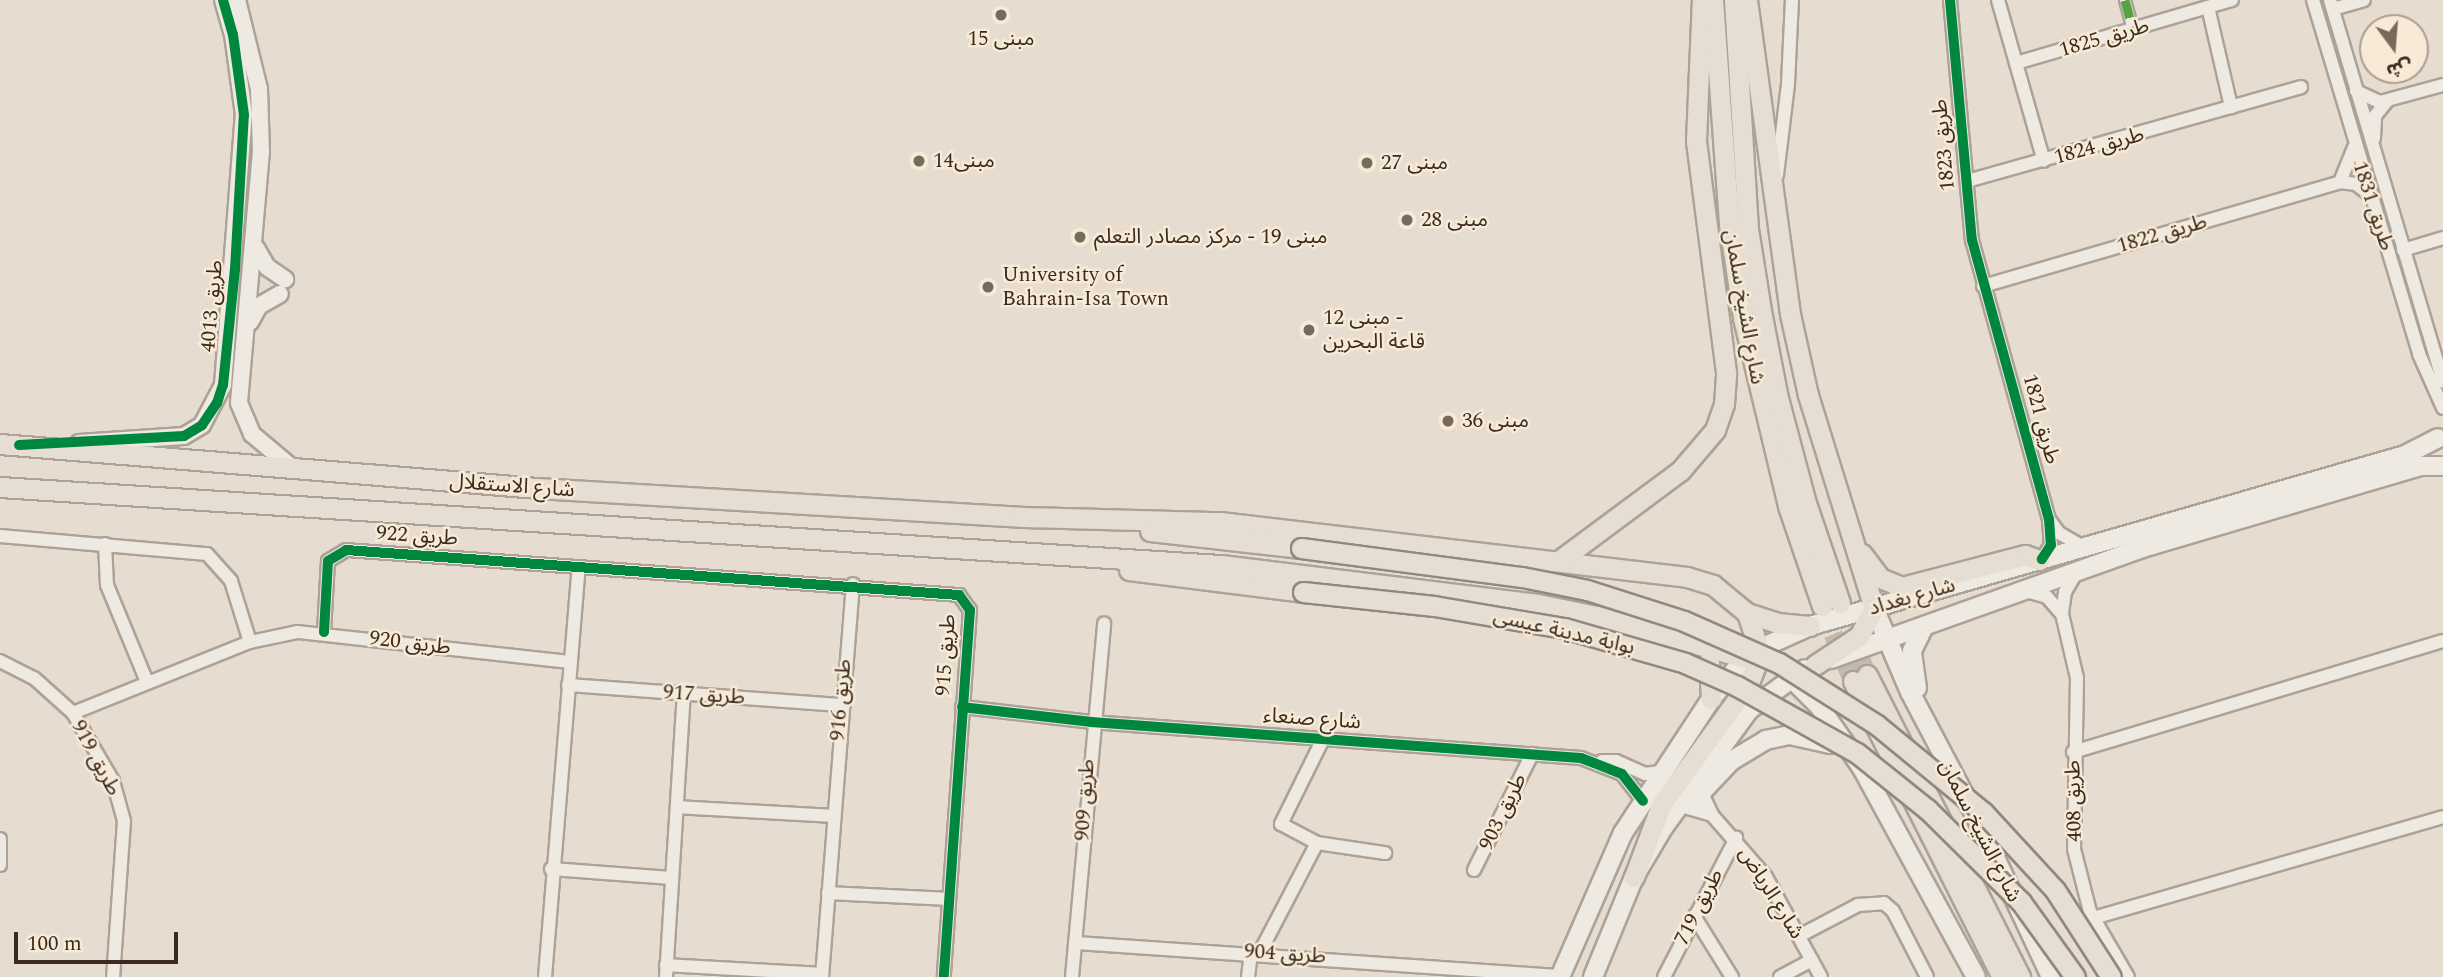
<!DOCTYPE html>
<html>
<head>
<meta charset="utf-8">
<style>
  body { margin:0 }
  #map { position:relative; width:2443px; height:977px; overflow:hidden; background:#e6ddd0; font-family:Spectral,"Noto Sans Arabic",serif }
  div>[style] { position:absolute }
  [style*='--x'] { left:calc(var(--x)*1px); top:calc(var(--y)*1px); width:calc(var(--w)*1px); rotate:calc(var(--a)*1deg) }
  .primary-tunnel>* { height:19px; margin-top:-9.5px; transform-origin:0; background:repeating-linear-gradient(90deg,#c4b9ad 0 19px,transparent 0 29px) }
  .roads { filter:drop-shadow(2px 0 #aca298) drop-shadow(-2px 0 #aca298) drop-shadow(0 2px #aca298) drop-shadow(0 -2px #aca298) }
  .pedestrian>* { height:10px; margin:-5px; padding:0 5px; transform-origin:5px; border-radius:5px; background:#eee9e1 }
  .minor>* { height:12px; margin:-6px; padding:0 6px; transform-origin:6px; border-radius:6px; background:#eee9e1 }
  .tertiary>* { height:16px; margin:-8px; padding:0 8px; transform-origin:8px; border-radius:8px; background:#eee9e1 }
  .secondary>* { height:18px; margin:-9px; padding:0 9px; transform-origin:9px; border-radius:9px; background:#eee9e1 }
  .primary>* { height:19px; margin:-9.5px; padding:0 9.5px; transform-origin:9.5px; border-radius:9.5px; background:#e6ded3 }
  .bridges { filter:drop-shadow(2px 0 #91887f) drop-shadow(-2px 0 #91887f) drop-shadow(0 2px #91887f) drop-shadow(0 -2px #91887f) }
  .primary-bridge>* { height:19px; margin:-9.5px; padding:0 9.5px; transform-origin:9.5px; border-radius:9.5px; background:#e6ded3 }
  .quiet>* { height:9px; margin-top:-4.5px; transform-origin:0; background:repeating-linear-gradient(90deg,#54a441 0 18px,transparent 0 27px) }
  .cycleway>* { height:10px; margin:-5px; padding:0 5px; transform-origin:5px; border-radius:5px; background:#00873e }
  .dots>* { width:19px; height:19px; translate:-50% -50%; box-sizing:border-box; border:4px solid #f7ead6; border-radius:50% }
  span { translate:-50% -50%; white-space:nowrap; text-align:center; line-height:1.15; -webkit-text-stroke:5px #f7ead6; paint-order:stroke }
  .street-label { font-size:21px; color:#3c2a1f }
  .poi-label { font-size:21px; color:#3c2a1f }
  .left { translate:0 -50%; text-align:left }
  .north { position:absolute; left:2359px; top:14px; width:70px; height:70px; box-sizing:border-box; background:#f7ead6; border:2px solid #ac9d8d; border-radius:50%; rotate:164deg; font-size:19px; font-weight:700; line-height:28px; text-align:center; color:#3c2a1f }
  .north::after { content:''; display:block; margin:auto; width:24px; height:32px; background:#78695d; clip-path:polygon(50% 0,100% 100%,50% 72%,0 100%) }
  .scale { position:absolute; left:14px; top:932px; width:164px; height:32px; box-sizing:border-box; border:4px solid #3c2a1f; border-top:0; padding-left:9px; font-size:21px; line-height:24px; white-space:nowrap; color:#3c2a1f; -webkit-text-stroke:5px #f7ead6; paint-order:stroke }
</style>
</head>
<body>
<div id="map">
  <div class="primary-tunnel">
    <i style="--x:1840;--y:603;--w:77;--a:69.4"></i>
    <i style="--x:1822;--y:607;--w:80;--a:67.3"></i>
  </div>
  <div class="roads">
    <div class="pedestrian">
      <i style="--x:2125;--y:0;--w:30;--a:75"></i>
    </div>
    <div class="minor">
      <i style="--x:1950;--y:0;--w:241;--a:84.8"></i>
      <i style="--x:1972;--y:240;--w:289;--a:74.6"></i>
      <i style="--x:2049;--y:519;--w:26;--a:86"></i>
      <i style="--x:2051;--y:545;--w:17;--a:123"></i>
      <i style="--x:1998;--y:0;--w:167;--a:74.1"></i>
      <i style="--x:2313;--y:0;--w:370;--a:73.3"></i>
      <i style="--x:2419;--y:354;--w:59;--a:66"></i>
      <i style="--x:2330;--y:0;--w:398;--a:73.5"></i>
      <i style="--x:2208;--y:7;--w:103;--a:77"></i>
      <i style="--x:2333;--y:9;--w:32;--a:-16"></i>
      <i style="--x:2016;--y:63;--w:225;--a:-16.3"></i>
      <i style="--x:2356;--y:91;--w:26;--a:25"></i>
      <i style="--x:2380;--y:102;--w:65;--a:-15.1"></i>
      <i style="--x:2374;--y:138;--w:22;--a:-87"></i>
      <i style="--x:2375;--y:116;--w:19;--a:-51"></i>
      <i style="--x:1777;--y:175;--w:92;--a:-83.1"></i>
      <i style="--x:1788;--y:84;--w:84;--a:-87.3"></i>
      <i style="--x:1967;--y:181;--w:347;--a:-15.7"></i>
      <i style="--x:2340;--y:182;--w:37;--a:-68"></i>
      <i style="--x:2403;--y:250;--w:42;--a:-16.7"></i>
      <i style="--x:1983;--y:286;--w:372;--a:-16.2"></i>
      <i style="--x:2340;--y:182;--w:16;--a:7"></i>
      <i style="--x:2356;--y:184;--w:16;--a:38"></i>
      <i style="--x:2051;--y:522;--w:14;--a:54"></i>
      <i style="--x:2059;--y:533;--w:28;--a:30"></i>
      <i style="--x:0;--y:536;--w:208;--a:5"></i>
      <i style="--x:207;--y:554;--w:36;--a:48"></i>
      <i style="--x:231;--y:581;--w:64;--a:72.7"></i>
      <i style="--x:105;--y:544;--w:41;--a:87.2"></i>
      <i style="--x:107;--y:585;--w:105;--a:67.6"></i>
      <i style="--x:2076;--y:573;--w:22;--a:120"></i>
      <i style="--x:2065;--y:592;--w:22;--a:98"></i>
      <i style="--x:2062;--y:614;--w:66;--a:76.8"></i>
      <i style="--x:2077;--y:678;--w:171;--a:91"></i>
      <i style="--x:2074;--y:849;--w:65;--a:75.7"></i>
      <i style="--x:2090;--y:912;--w:75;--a:59.7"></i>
      <i style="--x:2026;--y:591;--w:22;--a:16"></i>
      <i style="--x:2047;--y:597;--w:23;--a:49"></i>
      <i style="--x:324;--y:632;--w:71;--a:-86.8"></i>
      <i style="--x:328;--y:561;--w:21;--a:-31"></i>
      <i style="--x:346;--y:550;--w:615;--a:4.2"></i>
      <i style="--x:959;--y:595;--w:19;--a:54"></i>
      <i style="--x:970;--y:610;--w:368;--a:94.1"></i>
      <i style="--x:0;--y:661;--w:38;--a:27"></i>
      <i style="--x:34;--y:678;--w:52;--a:41.9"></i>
      <i style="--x:73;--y:713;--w:79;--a:59.5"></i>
      <i style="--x:113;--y:781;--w:41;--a:74.6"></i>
      <i style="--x:124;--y:821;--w:156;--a:94"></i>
      <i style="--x:568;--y:685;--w:273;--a:4.2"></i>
      <i style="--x:962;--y:707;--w:130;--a:6.6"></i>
      <i style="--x:1091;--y:722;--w:491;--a:4.2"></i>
      <i style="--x:1581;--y:758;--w:44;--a:21.3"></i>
      <i style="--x:1622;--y:774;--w:34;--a:52"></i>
      <i style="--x:73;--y:713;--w:191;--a:-21.9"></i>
      <i style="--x:250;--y:642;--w:49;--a:-11.8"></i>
      <i style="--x:298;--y:632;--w:274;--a:6.3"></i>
      <i style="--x:1323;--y:739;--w:95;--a:116.3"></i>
      <i style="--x:1281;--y:824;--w:41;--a:27.8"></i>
      <i style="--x:1317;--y:843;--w:69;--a:8.4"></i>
      <i style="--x:2073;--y:752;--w:386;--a:-16.7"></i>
      <i style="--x:1602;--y:761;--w:14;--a:0"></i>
      <i style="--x:1616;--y:761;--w:32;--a:24"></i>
      <i style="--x:1645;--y:774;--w:15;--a:-8"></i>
      <i style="--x:1701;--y:791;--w:26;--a:65"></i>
      <i style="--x:1712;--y:815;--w:82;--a:48.9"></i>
      <i style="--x:1766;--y:877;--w:114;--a:61.2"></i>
      <i style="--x:677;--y:807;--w:156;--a:3.3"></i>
      <i style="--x:1688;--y:808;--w:25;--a:16"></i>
      <i style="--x:0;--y:839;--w:26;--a:90"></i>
      <i style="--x:551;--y:869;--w:121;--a:4.3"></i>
      <i style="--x:1474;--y:870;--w:130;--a:-63.4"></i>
      <i style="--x:828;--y:893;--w:121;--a:2.8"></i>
      <i style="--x:1694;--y:916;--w:72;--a:58.1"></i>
      <i style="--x:2093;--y:918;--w:364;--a:-16.1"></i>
      <i style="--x:1799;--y:936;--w:67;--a:-27.7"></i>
      <i style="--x:1858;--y:905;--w:26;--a:-4"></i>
      <i style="--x:1884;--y:903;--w:12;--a:42"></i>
      <i style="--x:1893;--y:911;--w:74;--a:62.7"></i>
      <i style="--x:1075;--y:943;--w:486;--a:3.9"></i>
      <i style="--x:1260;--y:952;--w:123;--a:-62.4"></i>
      <i style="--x:666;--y:965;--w:156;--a:3.3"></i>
      <i style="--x:545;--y:977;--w:411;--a:-85.3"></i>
      <i style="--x:666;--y:977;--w:284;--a:-86.4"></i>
      <i style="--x:822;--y:977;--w:394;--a:-85.5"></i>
      <i style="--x:1072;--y:977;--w:355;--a:-84.8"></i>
      <i style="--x:1248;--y:977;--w:26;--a:-83"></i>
      <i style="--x:1664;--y:977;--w:157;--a:-62.6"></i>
      <i style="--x:1780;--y:977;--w:36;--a:-28"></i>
    </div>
    <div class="tertiary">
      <i style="--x:237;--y:0;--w:92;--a:76.1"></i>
      <i style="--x:259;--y:89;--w:62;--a:88.2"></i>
      <i style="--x:261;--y:151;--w:253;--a:95"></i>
      <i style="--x:239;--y:403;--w:34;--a:67"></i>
      <i style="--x:252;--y:434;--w:51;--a:40.2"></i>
      <i style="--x:256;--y:248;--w:22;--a:60"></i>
      <i style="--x:267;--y:267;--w:22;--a:34"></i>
      <i style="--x:250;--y:322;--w:18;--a:-61"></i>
      <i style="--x:259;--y:306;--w:24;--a:-30"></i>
      <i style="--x:79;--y:443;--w:105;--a:-3.8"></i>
      <i style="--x:184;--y:436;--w:21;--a:-31"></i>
      <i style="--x:202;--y:425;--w:45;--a:-62.3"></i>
      <i style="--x:223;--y:385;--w:271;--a:-85.6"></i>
      <i style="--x:244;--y:115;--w:81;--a:-97.8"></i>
      <i style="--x:233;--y:35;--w:36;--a:-106"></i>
    </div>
    <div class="secondary">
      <i style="--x:1874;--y:608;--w:91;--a:66.8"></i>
      <i style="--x:1910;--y:692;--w:146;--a:62.2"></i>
      <i style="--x:1978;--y:821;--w:172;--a:64.9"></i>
      <i style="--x:1831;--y:659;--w:330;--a:-19.6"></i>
      <i style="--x:2142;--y:548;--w:291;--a:-16.4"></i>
      <i style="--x:2421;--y:466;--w:22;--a:0"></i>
      <i style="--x:1787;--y:674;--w:45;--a:45"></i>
      <i style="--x:1819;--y:706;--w:75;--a:55.3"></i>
      <i style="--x:1862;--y:768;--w:238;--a:61.4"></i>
      <i style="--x:1917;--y:688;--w:37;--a:-98"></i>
      <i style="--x:1912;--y:651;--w:25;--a:-64"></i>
      <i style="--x:1696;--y:798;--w:51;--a:-46.6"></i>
      <i style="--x:1731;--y:761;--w:41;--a:-31"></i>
      <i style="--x:1766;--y:740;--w:25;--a:-12"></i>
      <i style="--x:1790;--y:735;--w:41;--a:12.7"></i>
      <i style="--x:1560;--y:977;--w:157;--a:-66.4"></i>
      <i style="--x:1623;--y:833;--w:160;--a:-56.7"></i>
      <i style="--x:1711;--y:699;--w:53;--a:-50.3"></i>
      <i style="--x:1745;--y:658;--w:17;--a:-33"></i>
      <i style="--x:1759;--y:649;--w:56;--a:-24.3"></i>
      <i style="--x:1810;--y:626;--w:619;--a:-16.03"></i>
      <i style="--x:2405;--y:455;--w:37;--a:-27"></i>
      <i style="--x:1593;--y:977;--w:108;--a:-67.7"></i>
      <i style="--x:1634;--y:877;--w:57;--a:-59.4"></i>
      <i style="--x:1663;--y:828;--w:146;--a:-53.9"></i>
      <i style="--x:1749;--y:710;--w:69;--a:-36.2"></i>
    </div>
    <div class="primary">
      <i style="--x:1713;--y:0;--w:225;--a:85.9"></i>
      <i style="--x:1729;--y:224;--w:95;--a:81.5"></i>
      <i style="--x:1743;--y:318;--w:193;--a:76.5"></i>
      <i style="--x:1788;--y:506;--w:106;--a:71.2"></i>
      <i style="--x:1734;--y:0;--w:229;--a:86.5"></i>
      <i style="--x:1748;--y:229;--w:88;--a:80.9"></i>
      <i style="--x:1762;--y:316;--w:84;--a:79"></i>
      <i style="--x:1778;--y:398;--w:109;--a:75.1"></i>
      <i style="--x:1806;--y:503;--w:106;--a:71.2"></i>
      <i style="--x:1747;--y:0;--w:317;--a:82.2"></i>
      <i style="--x:1790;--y:314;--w:83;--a:77.5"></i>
      <i style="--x:1808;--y:395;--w:223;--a:72.8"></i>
      <i style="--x:1874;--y:608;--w:32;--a:118"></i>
      <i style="--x:1859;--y:636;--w:53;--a:146.6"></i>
      <i style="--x:0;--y:444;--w:539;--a:4.68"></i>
      <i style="--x:537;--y:488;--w:488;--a:3.4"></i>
      <i style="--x:1024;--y:517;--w:196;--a:1.5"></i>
      <i style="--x:1220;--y:522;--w:470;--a:6.7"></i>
      <i style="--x:1687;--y:577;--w:27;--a:17"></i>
      <i style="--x:1713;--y:585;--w:44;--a:39.5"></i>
      <i style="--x:1747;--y:613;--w:38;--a:72"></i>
      <i style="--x:1759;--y:649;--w:13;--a:99"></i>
      <i style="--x:1757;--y:662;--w:22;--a:111"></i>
      <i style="--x:1749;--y:683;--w:150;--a:125.8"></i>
      <i style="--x:1661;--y:805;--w:77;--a:110.6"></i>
      <i style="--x:0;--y:487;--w:1223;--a:3.66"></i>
      <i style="--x:1221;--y:565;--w:319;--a:7"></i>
      <i style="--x:1538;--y:604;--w:60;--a:11.5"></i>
      <i style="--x:1597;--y:616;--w:154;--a:15.8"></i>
      <i style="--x:1150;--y:531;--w:152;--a:6.4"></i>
      <i style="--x:1862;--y:554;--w:30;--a:53"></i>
      <i style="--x:1880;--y:578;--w:24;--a:22"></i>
      <i style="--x:1902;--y:587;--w:127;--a:-14.6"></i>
      <i style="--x:2025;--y:555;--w:15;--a:20"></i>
      <i style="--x:1560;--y:560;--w:149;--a:-36.6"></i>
      <i style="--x:1680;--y:471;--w:54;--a:-49.5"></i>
      <i style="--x:1715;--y:430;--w:28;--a:-71"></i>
      <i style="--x:1724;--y:404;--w:32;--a:-86"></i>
      <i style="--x:1726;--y:372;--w:233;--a:-97.4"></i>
      <i style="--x:1696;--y:141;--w:141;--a:-87.6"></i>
      <i style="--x:1129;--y:570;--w:175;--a:7.2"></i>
      <i style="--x:1747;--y:613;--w:32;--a:18"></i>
      <i style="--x:1777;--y:623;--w:33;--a:5"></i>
      <i style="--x:1709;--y:661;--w:38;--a:87"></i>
      <i style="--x:1867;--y:675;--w:339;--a:63.1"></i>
      <i style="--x:1853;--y:681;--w:331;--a:63.3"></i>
    </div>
  </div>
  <div class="bridges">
    <div class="primary-bridge">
      <i style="--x:1301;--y:548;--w:223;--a:7.5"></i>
      <i style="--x:1522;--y:577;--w:66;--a:11.3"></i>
      <i style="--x:1587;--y:590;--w:102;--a:17.7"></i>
      <i style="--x:1684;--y:621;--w:104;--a:23.9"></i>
      <i style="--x:1779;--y:663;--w:116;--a:32.3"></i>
      <i style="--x:1877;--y:725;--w:137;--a:39.4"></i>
      <i style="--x:1983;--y:812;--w:106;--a:47.3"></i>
      <i style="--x:2055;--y:890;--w:103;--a:57.2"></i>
      <i style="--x:1303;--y:592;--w:132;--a:6.1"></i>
      <i style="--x:1434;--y:606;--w:132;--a:9.6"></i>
      <i style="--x:1564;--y:628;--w:126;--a:16.1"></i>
      <i style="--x:1685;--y:663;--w:57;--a:23.9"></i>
      <i style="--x:1737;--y:686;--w:137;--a:29.2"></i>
      <i style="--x:1857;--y:753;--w:90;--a:38.7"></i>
      <i style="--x:1927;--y:809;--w:132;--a:44.7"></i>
      <i style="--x:2021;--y:902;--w:92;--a:54.2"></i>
    </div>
  </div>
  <div class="quiet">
    <i style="--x:2125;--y:0;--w:30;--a:75"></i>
  </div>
  <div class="cycleway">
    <i style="--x:1950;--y:0;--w:241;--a:84.8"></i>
    <i style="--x:1972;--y:240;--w:289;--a:74.6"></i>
    <i style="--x:2049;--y:519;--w:26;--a:86"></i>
    <i style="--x:2051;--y:545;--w:17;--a:123"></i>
    <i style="--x:19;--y:445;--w:165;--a:-3.1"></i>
    <i style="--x:184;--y:436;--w:21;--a:-31"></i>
    <i style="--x:202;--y:425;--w:27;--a:-56"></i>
    <i style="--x:217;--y:403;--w:19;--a:-72"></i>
    <i style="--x:223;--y:385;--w:117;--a:-84.1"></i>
    <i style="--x:235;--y:269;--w:154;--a:-86.7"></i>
    <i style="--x:244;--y:115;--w:81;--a:-97.8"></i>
    <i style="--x:233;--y:35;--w:36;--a:-106"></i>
    <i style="--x:324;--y:632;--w:71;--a:-86.8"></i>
    <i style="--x:328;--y:561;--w:21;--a:-31"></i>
    <i style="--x:346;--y:550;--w:615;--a:4.2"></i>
    <i style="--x:959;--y:595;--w:19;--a:54"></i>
    <i style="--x:970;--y:610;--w:368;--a:94.1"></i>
    <i style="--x:962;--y:707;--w:130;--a:6.6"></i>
    <i style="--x:1091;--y:722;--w:491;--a:4.2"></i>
    <i style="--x:1581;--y:758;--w:44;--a:21.3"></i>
    <i style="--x:1622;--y:774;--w:34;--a:52"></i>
  </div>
  <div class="dots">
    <i style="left:1001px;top:15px;background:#78695d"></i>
    <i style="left:919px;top:161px;background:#78695d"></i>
    <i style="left:1367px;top:163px;background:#78695d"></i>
    <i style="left:1407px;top:220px;background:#78695d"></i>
    <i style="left:1080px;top:237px;background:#78695d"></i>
    <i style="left:988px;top:287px;background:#78695d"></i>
    <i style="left:1309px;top:330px;background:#78695d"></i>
    <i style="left:1448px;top:421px;background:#78695d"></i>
  </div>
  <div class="street-label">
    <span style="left:2104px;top:38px;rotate:-16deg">طريق 1825</span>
    <span style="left:1944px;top:145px;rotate:-95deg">طريق 1823</span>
    <span style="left:2099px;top:146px;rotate:-15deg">طريق 1824</span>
    <span style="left:2373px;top:206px;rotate:72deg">طريق 1831</span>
    <span style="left:2162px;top:234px;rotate:-16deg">طريق 1822</span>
    <span style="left:212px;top:306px;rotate:-85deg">طريق 4013</span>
    <span style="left:1744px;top:307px;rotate:80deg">شارع الشيخ سلمان</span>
    <span style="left:2041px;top:419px;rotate:75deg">طريق 1821</span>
    <span style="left:512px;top:486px;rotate:4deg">شارع الاستقلال</span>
    <span style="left:417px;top:536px;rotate:4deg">طريق 922</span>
    <span style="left:1912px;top:597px;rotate:-16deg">شارع بغداد</span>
    <span style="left:1564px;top:632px;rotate:13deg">بوابة مدينة عيسى</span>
    <span style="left:410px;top:643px;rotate:7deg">طريق 920</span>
    <span style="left:946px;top:655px;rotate:-86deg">طريق 915</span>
    <span style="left:704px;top:695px;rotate:4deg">طريق 917</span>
    <span style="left:841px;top:700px;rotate:-85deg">طريق 916</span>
    <span style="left:1312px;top:719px;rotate:4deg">شارع صنعاء</span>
    <span style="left:96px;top:758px;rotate:62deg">طريق 919</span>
    <span style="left:1085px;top:800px;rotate:-86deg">طريق 909</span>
    <span style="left:2074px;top:801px;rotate:-91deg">طريق 408</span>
    <span style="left:1503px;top:812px;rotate:-64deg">طريق 903</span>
    <span style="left:1980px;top:831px;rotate:63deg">شارع الشيخ سلمان</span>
    <span style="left:1771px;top:893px;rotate:58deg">شارع الرياض</span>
    <span style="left:1699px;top:907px;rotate:-63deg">طريق 719</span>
    <span style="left:1285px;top:954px;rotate:4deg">طريق 904</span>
  </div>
  <div class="poi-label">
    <span style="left:1001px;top:39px">مبنى 15</span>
    <span class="left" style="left:933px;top:161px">مبنى14</span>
    <span class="left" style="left:1381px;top:163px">مبنى 27</span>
    <span class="left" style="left:1421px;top:220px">مبنى 28</span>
    <span class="left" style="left:1094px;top:237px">مبنى 19 - مركز مصادر التعلم</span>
    <span class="left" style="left:1002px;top:287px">University of<br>Bahrain-Isa Town</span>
    <span class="left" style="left:1323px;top:330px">مبنى 12 -<br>قاعة البحرين</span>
    <span class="left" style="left:1462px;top:421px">مبنى 36</span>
  </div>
  <div class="north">ش</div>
  <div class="scale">100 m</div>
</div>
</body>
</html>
